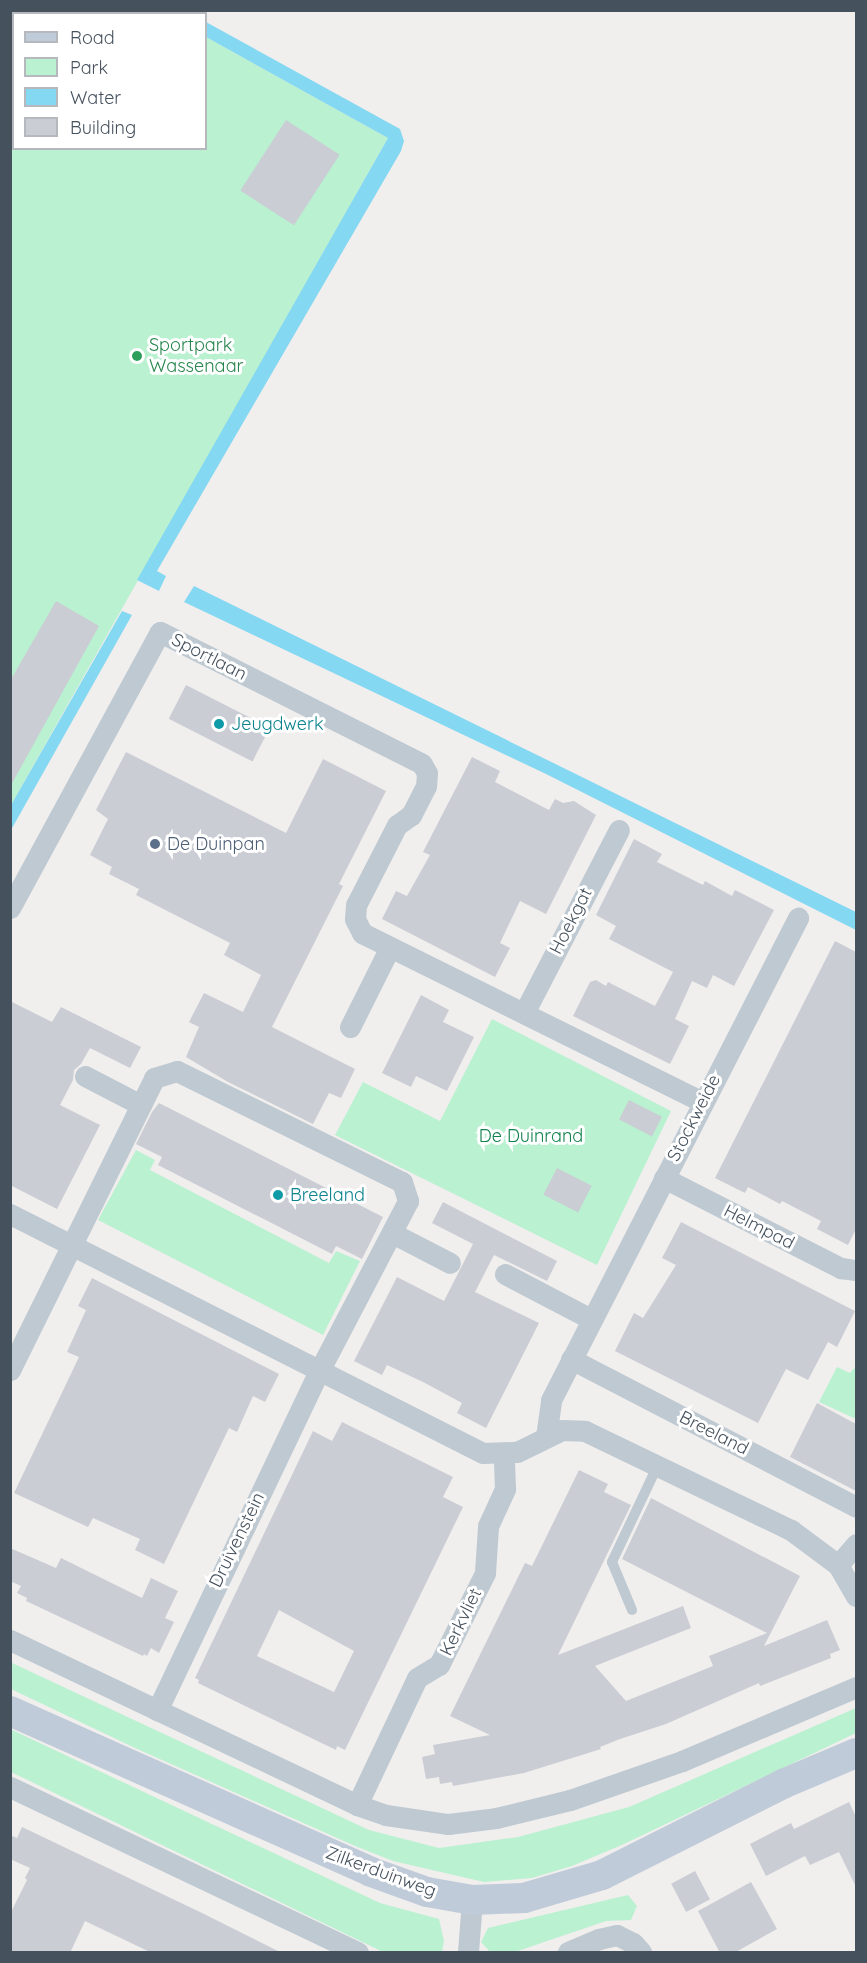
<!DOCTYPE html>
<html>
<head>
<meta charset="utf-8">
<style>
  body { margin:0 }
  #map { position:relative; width:867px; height:1963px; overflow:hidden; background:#f1eeee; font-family:Quicksand,sans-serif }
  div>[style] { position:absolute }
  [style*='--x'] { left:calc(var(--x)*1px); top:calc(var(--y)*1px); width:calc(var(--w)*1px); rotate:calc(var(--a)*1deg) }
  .green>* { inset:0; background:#baf1d1 }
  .water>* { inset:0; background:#85d8f1 }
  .building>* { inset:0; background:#cacdd4; transform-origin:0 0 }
  .lane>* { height:10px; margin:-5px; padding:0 5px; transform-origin:5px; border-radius:5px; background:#bec9d1 }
  .street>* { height:21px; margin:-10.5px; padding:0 10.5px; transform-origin:10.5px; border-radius:10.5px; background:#bec9d1 }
  .secondary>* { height:30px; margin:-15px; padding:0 15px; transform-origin:15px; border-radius:15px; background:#c0cbd9 }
  .dots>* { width:16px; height:16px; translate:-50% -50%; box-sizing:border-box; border:3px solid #fff; border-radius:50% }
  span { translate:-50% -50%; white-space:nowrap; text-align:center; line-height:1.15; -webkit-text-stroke:6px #fff; paint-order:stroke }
  .leisure-label { font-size:18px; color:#27864d }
  .left { translate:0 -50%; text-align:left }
  .street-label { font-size:18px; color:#45515d }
  .culture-label { font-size:18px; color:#0d838f }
  .service-label { font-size:18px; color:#4e5e75 }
  .park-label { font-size:18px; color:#11834d }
  .frame { position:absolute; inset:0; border:12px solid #45515d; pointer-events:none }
  .legend { position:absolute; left:12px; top:12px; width:195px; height:138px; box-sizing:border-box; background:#fff; border:2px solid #b5b9be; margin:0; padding:8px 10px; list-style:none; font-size:18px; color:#45515d }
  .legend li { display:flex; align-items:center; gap:12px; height:30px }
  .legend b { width:30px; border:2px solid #b5b9be }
</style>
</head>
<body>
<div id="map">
  <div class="green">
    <i style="clip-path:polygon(11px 11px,70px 11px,75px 13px,14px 14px,14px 148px,206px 148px,206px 37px,388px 138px,11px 805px)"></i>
    <i style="clip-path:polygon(492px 1019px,671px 1111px,597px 1265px,335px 1135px,363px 1082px,440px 1121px)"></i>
    <i style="clip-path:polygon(136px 1150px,155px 1160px,150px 1170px,329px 1263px,336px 1251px,360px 1261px,323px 1335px,98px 1220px)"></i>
    <i style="clip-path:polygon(856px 1366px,856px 1419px,819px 1402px,837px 1367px,850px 1373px)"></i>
    <i style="clip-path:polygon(10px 1662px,369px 1830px,439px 1848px,518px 1837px,629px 1807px,856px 1708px,856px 1733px,624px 1844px,572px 1866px,532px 1878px,484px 1882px,393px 1861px,355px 1846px,135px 1748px,11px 1689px)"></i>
    <i style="clip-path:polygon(10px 1729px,380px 1903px,439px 1919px,444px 1941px,442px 1952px,383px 1952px,11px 1772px)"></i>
    <i style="clip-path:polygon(628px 1895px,637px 1906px,631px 1920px,606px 1921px,515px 1952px,490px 1952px,481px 1942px,488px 1928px)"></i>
  </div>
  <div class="water">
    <i style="clip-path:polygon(206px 22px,400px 129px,404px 141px,401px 151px,157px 571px,166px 576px,159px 591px,137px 580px,388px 138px,206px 37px)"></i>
    <i style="clip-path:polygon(194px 586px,856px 912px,856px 930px,546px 774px,184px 602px)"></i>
    <i style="clip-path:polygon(122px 611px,132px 615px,11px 830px,11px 805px)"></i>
  </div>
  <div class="building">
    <i style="left:286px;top:120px;width:64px;height:84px;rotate:33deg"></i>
    <i style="clip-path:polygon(56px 601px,99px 626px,10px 787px,10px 681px)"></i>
    <i style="left:186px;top:685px;width:94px;height:38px;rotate:27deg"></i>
    <i style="clip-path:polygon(126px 752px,286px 833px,323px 759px,386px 791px,339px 884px,343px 886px,272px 1027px,355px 1069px,341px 1098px,329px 1093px,313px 1124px,228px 1082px,186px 1057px,199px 1027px,189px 1022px,204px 993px,243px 1012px,261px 975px,224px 955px,230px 943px,136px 895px,139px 889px,109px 874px,112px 867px,90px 855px,108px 819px,96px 810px)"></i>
    <i style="clip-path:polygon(472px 757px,500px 771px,495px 782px,549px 810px,555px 799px,563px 803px,574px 801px,596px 815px,546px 914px,520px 901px,500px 943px,510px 948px,495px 977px,382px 919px,396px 891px,407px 896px,430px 855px,423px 852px)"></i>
    <i style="clip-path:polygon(634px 839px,662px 854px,657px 862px,703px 885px,705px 881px,732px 896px,735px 890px,774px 910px,734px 986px,713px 975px,707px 988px,692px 981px,675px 1019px,689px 1026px,670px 1064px,573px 1016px,590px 982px,596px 980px,606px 986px,608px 982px,655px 1006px,673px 972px,609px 939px,616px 926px,596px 915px)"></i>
    <i style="clip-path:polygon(835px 941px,856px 952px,856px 1229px,848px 1245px,817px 1229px,821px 1221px,782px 1201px,780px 1204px,748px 1187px,745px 1193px,715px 1178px)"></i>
    <i style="clip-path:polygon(421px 995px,449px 1010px,443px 1022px,474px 1037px,447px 1091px,416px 1076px,411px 1087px,382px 1073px)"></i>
    <i style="clip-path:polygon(10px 1001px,52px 1022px,61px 1007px,141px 1047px,130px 1068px,90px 1048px,81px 1064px,74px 1070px,73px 1080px,60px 1105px,100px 1125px,57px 1209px,10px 1185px)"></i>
    <i style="left:629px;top:1100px;width:37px;height:22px;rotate:27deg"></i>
    <i style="clip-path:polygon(159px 1103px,383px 1217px,362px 1259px,336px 1246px,332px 1254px,158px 1165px,162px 1157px,136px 1144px,152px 1112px)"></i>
    <i style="left:557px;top:1168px;width:39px;height:30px;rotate:27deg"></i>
    <i style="clip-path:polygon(443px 1202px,557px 1261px,547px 1281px,494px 1255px,475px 1292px,539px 1323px,486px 1428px,457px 1413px,462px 1403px,425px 1383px,387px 1365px,382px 1375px,354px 1361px,397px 1277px,444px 1301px,473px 1244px,432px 1223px)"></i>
    <i style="clip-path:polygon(681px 1222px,855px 1311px,837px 1347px,828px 1342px,808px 1380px,786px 1369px,758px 1423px,615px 1351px,634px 1313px,643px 1318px,676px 1265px,662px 1258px)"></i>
    <i style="clip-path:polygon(92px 1278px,279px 1374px,265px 1402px,253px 1396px,237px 1432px,229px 1428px,164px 1564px,135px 1550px,140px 1539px,93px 1518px,88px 1527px,14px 1493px,79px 1357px,67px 1352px,86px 1310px,78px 1306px)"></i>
    <i style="clip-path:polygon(817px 1403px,856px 1424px,856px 1491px,790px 1457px)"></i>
    <i style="clip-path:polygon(evenodd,342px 1422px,453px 1477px,443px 1497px,463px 1507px,345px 1750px,337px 1746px,336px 1750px,198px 1683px,199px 1680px,195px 1678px,313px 1431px,332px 1441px,342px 1422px,279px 1610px,354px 1651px,334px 1692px,257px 1656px,279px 1610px)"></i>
    <i style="clip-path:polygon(579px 1470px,608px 1484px,604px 1492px,631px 1505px,558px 1655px,683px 1606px,691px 1628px,595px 1666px,626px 1701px,713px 1666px,709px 1656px,767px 1633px,622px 1559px,651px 1498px,800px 1576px,764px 1646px,827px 1620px,840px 1650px,830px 1654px,831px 1658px,760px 1686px,759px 1683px,666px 1724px,620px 1739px,600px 1747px,601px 1749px,524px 1773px,453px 1786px,452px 1782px,440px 1784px,439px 1777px,426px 1779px,422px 1757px,435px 1754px,433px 1745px,490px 1735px,450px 1716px,525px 1563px,532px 1566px)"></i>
    <i style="clip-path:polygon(10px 1548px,56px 1568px,61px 1558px,142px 1598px,151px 1578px,178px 1591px,165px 1618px,174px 1622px,159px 1653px,151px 1648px,147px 1656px,144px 1654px,143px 1656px,26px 1601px,27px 1598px,17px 1593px,21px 1586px,10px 1581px)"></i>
    <i style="clip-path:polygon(849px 1802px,856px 1817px,856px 1887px,839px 1852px,810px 1865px,805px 1856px,766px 1876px,750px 1844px,791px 1823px,794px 1829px)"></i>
    <i style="clip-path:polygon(22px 1827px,200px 1912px,282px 1953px,152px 1953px,85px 1921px,70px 1953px,10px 1953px,10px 1914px,27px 1880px,25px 1878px,30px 1868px,10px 1859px,10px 1835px,17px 1838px)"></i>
    <i style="left:695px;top:1871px;width:32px;height:27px;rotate:62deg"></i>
    <i style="clip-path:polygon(751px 1882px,777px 1929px,734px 1953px,720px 1953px,698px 1911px)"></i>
  </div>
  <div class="lane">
    <i style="--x:632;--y:1610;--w:52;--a:-112.6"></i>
    <i style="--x:612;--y:1562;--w:105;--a:-64.7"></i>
  </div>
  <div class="street">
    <i style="--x:10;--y:908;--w:314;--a:-61.5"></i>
    <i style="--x:160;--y:632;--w:293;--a:26.7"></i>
    <i style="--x:422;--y:764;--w:10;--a:61"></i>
    <i style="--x:427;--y:773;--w:13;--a:94"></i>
    <i style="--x:426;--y:786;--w:33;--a:117"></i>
    <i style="--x:411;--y:815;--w:17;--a:144"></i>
    <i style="--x:397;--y:825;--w:90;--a:117.1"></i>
    <i style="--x:356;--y:905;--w:14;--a:94"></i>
    <i style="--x:355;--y:919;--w:16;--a:63"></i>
    <i style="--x:362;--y:933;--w:380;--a:26.4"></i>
    <i style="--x:524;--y:1013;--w:206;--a:-62.6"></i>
    <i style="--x:350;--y:1027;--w:89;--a:-63.4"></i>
    <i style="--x:85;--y:1076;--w:63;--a:27.4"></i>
    <i style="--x:664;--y:1178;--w:199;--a:27"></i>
    <i style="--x:841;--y:1268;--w:15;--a:8"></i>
    <i style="--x:10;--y:1214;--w:530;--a:26.81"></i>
    <i style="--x:483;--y:1453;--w:34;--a:-2"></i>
    <i style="--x:517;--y:1452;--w:50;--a:-26.1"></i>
    <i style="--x:562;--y:1430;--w:23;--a:2"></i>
    <i style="--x:585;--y:1431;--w:229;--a:25.7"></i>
    <i style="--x:791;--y:1530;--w:59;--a:36.7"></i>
    <i style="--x:838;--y:1565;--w:36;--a:60"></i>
    <i style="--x:392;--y:1233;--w:65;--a:27.3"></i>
    <i style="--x:505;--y:1274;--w:97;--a:27.6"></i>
    <i style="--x:571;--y:1359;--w:321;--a:27.4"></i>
    <i style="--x:10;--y:1370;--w:326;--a:-63.7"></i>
    <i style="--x:154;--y:1078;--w:24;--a:-17"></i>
    <i style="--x:177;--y:1071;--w:251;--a:26.3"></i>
    <i style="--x:402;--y:1182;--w:20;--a:72"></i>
    <i style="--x:408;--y:1201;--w:192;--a:117.6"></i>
    <i style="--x:319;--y:1371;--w:376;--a:115.5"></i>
    <i style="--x:546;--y:1437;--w:37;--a:-82"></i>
    <i style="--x:551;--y:1400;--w:542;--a:-62.87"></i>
    <i style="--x:838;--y:1565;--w:28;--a:-49"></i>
    <i style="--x:10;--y:1640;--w:384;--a:25.4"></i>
    <i style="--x:357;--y:1805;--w:31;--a:19"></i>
    <i style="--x:386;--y:1815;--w:63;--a:8.3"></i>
    <i style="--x:448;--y:1824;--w:48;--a:-7.1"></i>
    <i style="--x:496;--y:1818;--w:76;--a:-13.7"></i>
    <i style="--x:570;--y:1800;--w:119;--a:-19.2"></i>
    <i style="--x:682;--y:1761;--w:189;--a:-23"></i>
    <i style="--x:10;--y:1787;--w:385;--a:25.4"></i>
    <i style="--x:357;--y:1805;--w:140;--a:-64.7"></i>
    <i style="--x:417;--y:1678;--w:26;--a:-31"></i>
    <i style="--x:439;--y:1665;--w:103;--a:-63.4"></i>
    <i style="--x:485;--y:1573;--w:47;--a:-86.3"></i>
    <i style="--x:488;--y:1526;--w:41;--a:-65.3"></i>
    <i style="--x:505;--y:1489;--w:35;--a:-92"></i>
    <i style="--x:468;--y:1952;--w:52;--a:-85.6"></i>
    <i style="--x:568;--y:1952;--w:34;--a:-23"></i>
    <i style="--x:599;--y:1939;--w:18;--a:-13"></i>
    <i style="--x:617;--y:1935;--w:18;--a:27"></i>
    <i style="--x:633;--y:1943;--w:12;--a:48"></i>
  </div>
  <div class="secondary">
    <i style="--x:10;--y:1711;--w:395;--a:24"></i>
    <i style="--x:371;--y:1872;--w:59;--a:19.7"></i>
    <i style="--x:427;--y:1892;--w:46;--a:10.1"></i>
    <i style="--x:472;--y:1900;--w:52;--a:-2.2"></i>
    <i style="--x:524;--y:1898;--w:81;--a:-16.4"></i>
    <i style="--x:602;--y:1875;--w:205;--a:-26.7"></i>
    <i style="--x:785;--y:1783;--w:77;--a:-22.9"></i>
  </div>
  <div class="dots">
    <i style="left:137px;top:356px;background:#2e9e5b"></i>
    <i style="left:219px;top:724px;background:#0f9aa8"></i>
    <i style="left:155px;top:844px;background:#5c6f8a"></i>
    <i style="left:278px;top:1195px;background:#0f9aa8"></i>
  </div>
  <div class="leisure-label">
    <span class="left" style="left:149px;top:356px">Sportpark<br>Wassenaar</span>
  </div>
  <div class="street-label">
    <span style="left:209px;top:657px;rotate:27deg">Sportlaan</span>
    <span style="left:571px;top:921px;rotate:-63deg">Hoekgat</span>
    <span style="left:694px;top:1118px;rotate:-63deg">Stockweide</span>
    <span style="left:759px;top:1227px;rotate:27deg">Helmpad</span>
    <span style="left:714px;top:1433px;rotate:27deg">Breeland</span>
    <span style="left:237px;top:1540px;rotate:-64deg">Druivenstein</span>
    <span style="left:461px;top:1622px;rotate:-64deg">Kerkvliet</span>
    <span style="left:381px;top:1872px;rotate:20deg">Zilkerduinweg</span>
  </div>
  <div class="culture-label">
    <span class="left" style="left:231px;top:724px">Jeugdwerk</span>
    <span class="left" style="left:290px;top:1195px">Breeland</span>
  </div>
  <div class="service-label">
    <span class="left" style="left:167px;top:844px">De Duinpan</span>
  </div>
  <div class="park-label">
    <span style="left:531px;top:1136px">De Duinrand</span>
  </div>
  <div class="frame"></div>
  <ul class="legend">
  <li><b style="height:8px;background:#c0cbd9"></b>Road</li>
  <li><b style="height:16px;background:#baf1d1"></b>Park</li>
  <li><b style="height:16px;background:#85d8f1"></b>Water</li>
  <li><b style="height:16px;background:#cacdd4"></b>Building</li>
  </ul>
</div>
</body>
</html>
